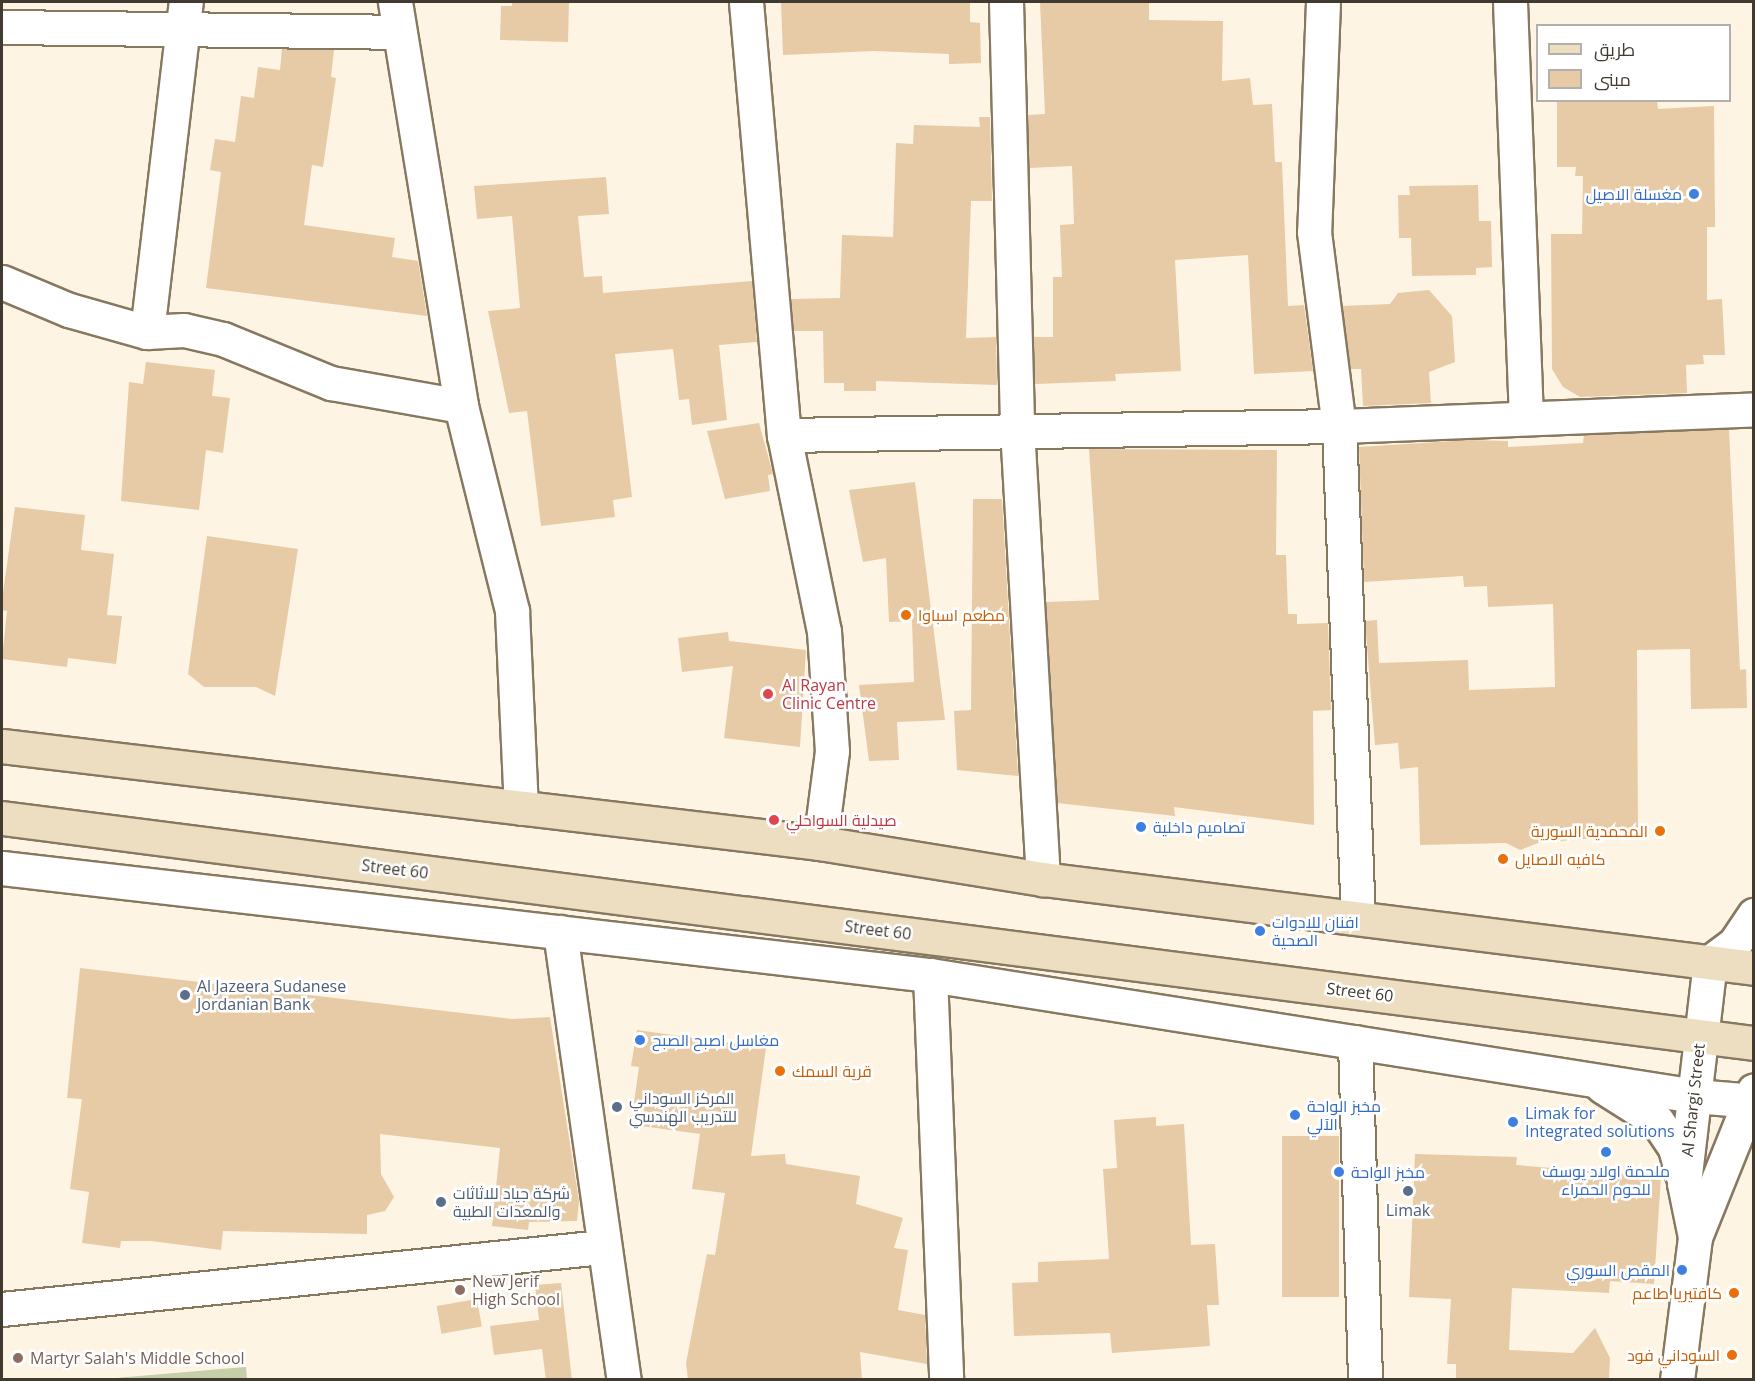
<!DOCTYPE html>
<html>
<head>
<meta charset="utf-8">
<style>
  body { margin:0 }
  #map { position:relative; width:1755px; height:1381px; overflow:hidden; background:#fef4e4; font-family:"Open Sans",Cairo,sans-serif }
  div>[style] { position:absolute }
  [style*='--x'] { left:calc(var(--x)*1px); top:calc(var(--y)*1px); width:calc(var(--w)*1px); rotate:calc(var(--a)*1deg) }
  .green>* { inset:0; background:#c5cfaa }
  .building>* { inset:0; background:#e7caa6; transform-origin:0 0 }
  .roads { filter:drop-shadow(2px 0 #877860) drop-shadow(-2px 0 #877860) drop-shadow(0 2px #877860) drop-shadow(0 -2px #877860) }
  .minor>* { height:33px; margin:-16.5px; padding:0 16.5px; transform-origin:16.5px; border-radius:16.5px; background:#fff }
  .tertiary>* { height:33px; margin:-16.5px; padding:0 16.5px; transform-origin:16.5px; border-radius:16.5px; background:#fff }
  .secondary>* { height:33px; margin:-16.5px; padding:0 16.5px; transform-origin:16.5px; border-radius:16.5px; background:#eddec2 }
  .dots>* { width:16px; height:16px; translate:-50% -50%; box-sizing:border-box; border:3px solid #fff; border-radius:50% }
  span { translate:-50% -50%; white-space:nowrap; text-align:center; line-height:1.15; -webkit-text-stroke:5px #fff; paint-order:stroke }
  .shop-label { font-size:16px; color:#366cbe }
  .right { translate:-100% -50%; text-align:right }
  .left { translate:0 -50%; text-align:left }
  .food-label { font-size:16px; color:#c56008 }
  .health-label { font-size:16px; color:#be3a42 }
  .street-label { font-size:16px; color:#413a30 }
  .service-label { font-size:16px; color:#4e5e75 }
  .education-label { font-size:16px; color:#785e54 }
  .frame { position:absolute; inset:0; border:3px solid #413a30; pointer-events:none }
  .legend { position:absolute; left:1536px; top:24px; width:195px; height:78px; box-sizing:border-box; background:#fff; border:2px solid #b3b0ac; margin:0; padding:8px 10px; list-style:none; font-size:18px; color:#413a30 }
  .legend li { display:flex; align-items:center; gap:12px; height:30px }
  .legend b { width:30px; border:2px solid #b3b0ac }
</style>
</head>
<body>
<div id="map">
  <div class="green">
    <i style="clip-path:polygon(246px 1367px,247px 1379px,104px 1379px,245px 1367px)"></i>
  </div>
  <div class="building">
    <i style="clip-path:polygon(512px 2px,569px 2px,568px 42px,500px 40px,501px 6px,512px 6px)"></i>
    <i style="clip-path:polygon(781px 2px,970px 2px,970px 22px,980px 23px,981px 63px,949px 64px,949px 54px,874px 51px,783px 55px)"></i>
    <i style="clip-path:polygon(1040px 2px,1149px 2px,1149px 20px,1223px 21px,1222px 81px,1250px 78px,1253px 105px,1272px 104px,1275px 162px,1282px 162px,1288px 306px,1304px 305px,1313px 371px,1254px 374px,1248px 255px,1175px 260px,1181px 371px,1115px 374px,1116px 381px,1035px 384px,1033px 337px,1053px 337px,1053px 277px,1062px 277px,1060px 225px,1074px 224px,1072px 166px,1029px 168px,1028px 115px,1045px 114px)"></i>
    <i style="clip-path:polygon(282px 49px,334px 50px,331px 77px,336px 78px,323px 167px,312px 165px,304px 225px,395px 238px,392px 257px,418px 261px,427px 316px,206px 288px,221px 172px,210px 170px,215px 139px,235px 142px,241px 96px,254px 98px,258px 67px,280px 70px)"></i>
    <i style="clip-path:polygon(1557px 100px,1657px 100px,1658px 109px,1714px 106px,1715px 227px,1707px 227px,1707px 300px,1722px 299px,1725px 355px,1703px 355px,1704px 364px,1686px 365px,1687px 393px,1580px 397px,1563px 387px,1552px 369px,1551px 234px,1582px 234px,1583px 176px,1575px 176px,1576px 167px,1557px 167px)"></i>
    <i style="clip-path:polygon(979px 117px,990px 117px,992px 201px,971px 201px,966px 338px,996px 337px,997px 385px,876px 381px,876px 391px,844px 391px,844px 383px,824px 383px,823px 331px,794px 331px,791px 299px,840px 298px,842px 235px,893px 237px,896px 143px,913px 144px,914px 125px,980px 127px)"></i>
    <i style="clip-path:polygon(606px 177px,609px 214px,578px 216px,584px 277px,602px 276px,603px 293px,752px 281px,757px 342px,719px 345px,727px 420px,692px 425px,689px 399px,679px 400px,673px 349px,615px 354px,632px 497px,613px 500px,615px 517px,541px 526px,527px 411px,509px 413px,488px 311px,520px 308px,512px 216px,477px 219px,474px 186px)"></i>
    <i style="clip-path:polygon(1478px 185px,1479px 221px,1491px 221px,1492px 267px,1476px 268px,1476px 275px,1412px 276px,1411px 238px,1399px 238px,1398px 195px,1410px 195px,1409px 186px)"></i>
    <i style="clip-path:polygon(1429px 290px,1452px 316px,1455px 362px,1429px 372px,1431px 403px,1363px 406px,1361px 369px,1351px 369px,1342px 306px,1390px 304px,1398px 293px)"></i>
    <i style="clip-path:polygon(146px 362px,215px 370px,212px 396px,230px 398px,223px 453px,206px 450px,199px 510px,121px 501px,129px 382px,143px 384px)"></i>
    <i style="clip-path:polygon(759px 423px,773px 474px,768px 475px,770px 491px,725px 499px,707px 431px)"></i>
    <i style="clip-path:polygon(1729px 429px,1740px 670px,1746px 669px,1747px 708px,1691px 709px,1690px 649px,1637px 650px,1638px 834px,1538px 843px,1520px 850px,1506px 843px,1420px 845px,1418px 767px,1400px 769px,1398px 743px,1375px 745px,1365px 621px,1377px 620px,1379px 663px,1468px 660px,1469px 690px,1555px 687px,1553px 604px,1488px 607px,1487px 586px,1464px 587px,1463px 576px,1364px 582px,1359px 447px,1469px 440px,1508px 441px,1508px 447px,1583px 443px,1584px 435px)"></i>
    <i style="clip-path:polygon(1089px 449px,1277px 450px,1276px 555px,1286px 555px,1288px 614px,1297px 614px,1297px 624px,1328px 623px,1331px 710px,1313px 711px,1314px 825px,1174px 807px,1175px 816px,1057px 803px,1046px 602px,1099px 600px)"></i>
    <i style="clip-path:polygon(915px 482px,945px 720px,897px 722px,899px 760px,869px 761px,859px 685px,914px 682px,912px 621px,889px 622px,886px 558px,863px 562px,849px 490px)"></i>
    <i style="clip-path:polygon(973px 499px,1002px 499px,1018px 776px,957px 770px,954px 711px,971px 710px)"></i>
    <i style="clip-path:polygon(15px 507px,85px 515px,81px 550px,114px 554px,107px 615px,122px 616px,116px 664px,68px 658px,67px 667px,2px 659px,7px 611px,2px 610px,2px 600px)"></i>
    <i style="clip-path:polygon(207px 536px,298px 549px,275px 696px,256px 687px,204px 687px,188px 674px)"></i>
    <i style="clip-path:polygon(728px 632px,729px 641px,806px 650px,800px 747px,724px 738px,733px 666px,682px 672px,678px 638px)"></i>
    <i style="clip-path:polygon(80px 968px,513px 1019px,550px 1017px,579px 1201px,577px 1221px,529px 1222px,528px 1230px,492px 1226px,500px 1148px,380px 1134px,381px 1174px,394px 1197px,385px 1211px,367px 1215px,367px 1234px,223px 1231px,221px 1250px,151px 1241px,121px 1241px,120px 1248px,82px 1243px,89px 1192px,70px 1189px,82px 1099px,67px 1098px)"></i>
    <i style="clip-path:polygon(637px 1030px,766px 1048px,751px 1156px,785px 1154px,786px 1164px,860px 1176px,856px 1204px,903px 1218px,894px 1248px,908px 1250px,898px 1310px,925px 1315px,927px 1364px,860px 1352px,862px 1380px,688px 1380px,686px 1363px,707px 1254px,715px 1255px,725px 1193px,692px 1189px,700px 1134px,641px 1126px,645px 1104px,634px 1103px,639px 1067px,631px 1066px)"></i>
    <i style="clip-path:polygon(1156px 1117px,1156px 1126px,1184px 1124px,1191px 1245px,1215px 1244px,1219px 1305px,1207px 1305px,1210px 1346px,1112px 1353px,1110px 1333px,1014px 1336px,1012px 1283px,1038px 1282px,1038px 1262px,1109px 1259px,1103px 1169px,1117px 1168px,1114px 1120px)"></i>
    <i style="left:1282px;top:1136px;width:57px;height:161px"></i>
    <i style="clip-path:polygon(1415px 1154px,1517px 1157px,1516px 1165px,1661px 1177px,1654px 1284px,1610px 1281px,1609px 1293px,1512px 1288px,1509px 1350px,1573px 1353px,1595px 1328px,1610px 1358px,1609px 1380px,1456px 1380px,1456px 1364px,1447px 1364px,1451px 1299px,1409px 1297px)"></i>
    <i style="clip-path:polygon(561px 1283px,572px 1380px,546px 1380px,542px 1349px,494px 1355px,490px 1326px,539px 1320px,535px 1285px)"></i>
    <i style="left:477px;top:1299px;width:28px;height:41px;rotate:80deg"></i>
  </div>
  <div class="roads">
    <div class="minor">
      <i style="--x:395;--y:2;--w:409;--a:80.7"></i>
      <i style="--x:461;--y:406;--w:211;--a:76"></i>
      <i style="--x:512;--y:611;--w:197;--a:87.4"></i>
      <i style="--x:746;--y:2;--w:435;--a:85"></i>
      <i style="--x:784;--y:435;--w:200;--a:78.5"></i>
      <i style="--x:824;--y:631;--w:120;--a:86.2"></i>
      <i style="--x:832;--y:751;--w:93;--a:97.4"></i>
      <i style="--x:1006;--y:2;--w:426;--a:88.5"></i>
      <i style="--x:1017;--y:428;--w:452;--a:86.7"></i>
      <i style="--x:1323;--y:2;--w:230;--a:92.2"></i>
      <i style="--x:1314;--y:232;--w:196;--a:82.7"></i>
      <i style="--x:1339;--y:426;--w:492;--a:87.8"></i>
      <i style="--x:1510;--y:2;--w:412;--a:87.8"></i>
      <i style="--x:2;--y:27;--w:396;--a:0.7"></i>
      <i style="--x:2;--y:282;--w:73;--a:22.7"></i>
      <i style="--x:69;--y:310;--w:81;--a:15.8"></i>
      <i style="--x:147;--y:332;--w:37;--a:-3"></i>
      <i style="--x:184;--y:330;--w:40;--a:13"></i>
      <i style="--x:223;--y:339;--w:117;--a:22.2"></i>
      <i style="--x:331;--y:383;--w:132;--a:10"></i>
      <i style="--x:147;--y:332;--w:332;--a:-83.3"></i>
      <i style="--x:784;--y:435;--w:555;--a:-0.93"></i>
      <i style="--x:1339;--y:426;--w:415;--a:-2.3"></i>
      <i style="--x:560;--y:932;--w:453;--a:81.9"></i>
      <i style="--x:930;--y:975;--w:405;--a:87.7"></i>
      <i style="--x:1355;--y:1042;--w:338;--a:88.3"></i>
      <i style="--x:2;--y:1309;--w:603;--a:-5.9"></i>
    </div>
    <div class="tertiary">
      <i style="--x:2;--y:868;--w:934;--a:6.58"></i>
      <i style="--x:930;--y:975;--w:775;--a:8.99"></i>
      <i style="--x:1695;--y:1096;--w:59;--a:4.8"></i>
      <i style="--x:1602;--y:1086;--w:65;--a:32.5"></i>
      <i style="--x:1657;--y:1121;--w:32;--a:56"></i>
      <i style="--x:1675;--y:1148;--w:28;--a:75"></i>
      <i style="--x:1695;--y:1237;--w:158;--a:-68.1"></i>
      <i style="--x:1677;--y:1380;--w:144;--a:-82.8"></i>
      <i style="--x:1695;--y:1237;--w:55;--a:-101.5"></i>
      <i style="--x:1684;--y:1183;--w:223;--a:-83.3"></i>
      <i style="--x:1710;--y:962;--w:31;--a:-37"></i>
      <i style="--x:1735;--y:943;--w:34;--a:-56"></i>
    </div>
    <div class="secondary">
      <i style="--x:2;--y:746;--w:824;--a:6.76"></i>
      <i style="--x:820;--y:843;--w:226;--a:9.2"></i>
      <i style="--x:1043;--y:879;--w:717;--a:7.13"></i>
      <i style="--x:2;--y:818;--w:1766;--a:7.32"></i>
    </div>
  </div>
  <div class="dots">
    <i style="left:1694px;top:194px;background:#3f7fe0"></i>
    <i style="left:906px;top:615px;background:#e8710a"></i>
    <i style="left:768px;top:694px;background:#e0444e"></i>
    <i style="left:774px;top:820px;background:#e0444e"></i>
    <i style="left:1141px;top:827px;background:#3f7fe0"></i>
    <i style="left:1660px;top:831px;background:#e8710a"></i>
    <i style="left:1503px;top:859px;background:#e8710a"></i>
    <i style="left:1260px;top:931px;background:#3f7fe0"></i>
    <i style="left:185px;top:995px;background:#5c6f8a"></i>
    <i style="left:640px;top:1040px;background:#3f7fe0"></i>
    <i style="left:780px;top:1071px;background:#e8710a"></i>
    <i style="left:617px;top:1107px;background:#5c6f8a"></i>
    <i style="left:1295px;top:1115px;background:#3f7fe0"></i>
    <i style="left:1513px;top:1122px;background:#3f7fe0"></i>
    <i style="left:1606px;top:1152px;background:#3f7fe0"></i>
    <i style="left:1339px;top:1172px;background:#3f7fe0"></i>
    <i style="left:1408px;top:1191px;background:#5c6f8a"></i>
    <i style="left:441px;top:1202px;background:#5c6f8a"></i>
    <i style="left:1682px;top:1270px;background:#3f7fe0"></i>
    <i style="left:460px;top:1290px;background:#8d6e63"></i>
    <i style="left:1734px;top:1293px;background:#e8710a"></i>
    <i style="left:1732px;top:1355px;background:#e8710a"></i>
    <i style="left:18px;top:1358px;background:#8d6e63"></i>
  </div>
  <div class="shop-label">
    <span class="right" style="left:1682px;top:194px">مغسلة الاصيل</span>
    <span class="left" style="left:1153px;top:827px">تصاميم داخلية</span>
    <span class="left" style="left:1272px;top:931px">افنان للادوات<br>الصحية</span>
    <span class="left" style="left:652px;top:1040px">مغاسل اصبح الصبح</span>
    <span class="left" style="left:1307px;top:1115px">مخبز الواحة<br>الآلي</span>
    <span class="left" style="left:1525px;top:1122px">Limak for<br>Integrated solutions</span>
    <span style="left:1606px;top:1180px">ملحمة اولاد يوسف<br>للحوم الحمراء</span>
    <span class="left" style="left:1351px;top:1172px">مخبز الواحة</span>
    <span class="right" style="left:1670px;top:1270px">المقص السوري</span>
  </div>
  <div class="food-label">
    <span class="left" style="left:918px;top:615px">مطعم اسباوا</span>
    <span class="right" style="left:1648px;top:831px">المحمدية السورية</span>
    <span class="left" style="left:1515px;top:859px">كافيه الاصايل</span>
    <span class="left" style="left:792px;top:1071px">قرية السمك</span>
    <span class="right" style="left:1722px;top:1293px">كافتيريا طاعم</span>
    <span class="right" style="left:1720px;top:1355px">السوداني فود</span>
  </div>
  <div class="health-label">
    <span class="left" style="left:782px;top:694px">Al Rayan<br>Clinic Centre</span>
    <span class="left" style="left:786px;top:820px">صيدلية السواحلي</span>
  </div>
  <div class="street-label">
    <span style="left:395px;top:869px;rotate:7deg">Street 60</span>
    <span style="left:878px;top:930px;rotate:7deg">Street 60</span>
    <span style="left:1360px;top:992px;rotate:7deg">Street 60</span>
    <span style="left:1693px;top:1100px;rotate:-84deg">Al Shargi Street</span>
  </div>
  <div class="service-label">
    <span class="left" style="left:197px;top:995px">Al Jazeera Sudanese<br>Jordanian Bank</span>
    <span class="left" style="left:629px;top:1107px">المركز السوداني<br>للتدريب الهندسي</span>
    <span class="left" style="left:453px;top:1202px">شركة جياد للاثاثات<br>والمعدات الطبية</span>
    <span style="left:1408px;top:1210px">Limak</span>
  </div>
  <div class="education-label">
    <span class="left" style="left:472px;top:1290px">New Jerif<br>High School</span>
    <span class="left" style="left:30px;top:1358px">Martyr Salah's Middle School</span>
  </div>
  <div class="frame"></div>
  <ul class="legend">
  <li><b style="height:8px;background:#eddec2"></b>طريق</li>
  <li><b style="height:16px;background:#e7caa6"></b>مبنى</li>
  </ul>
</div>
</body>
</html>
